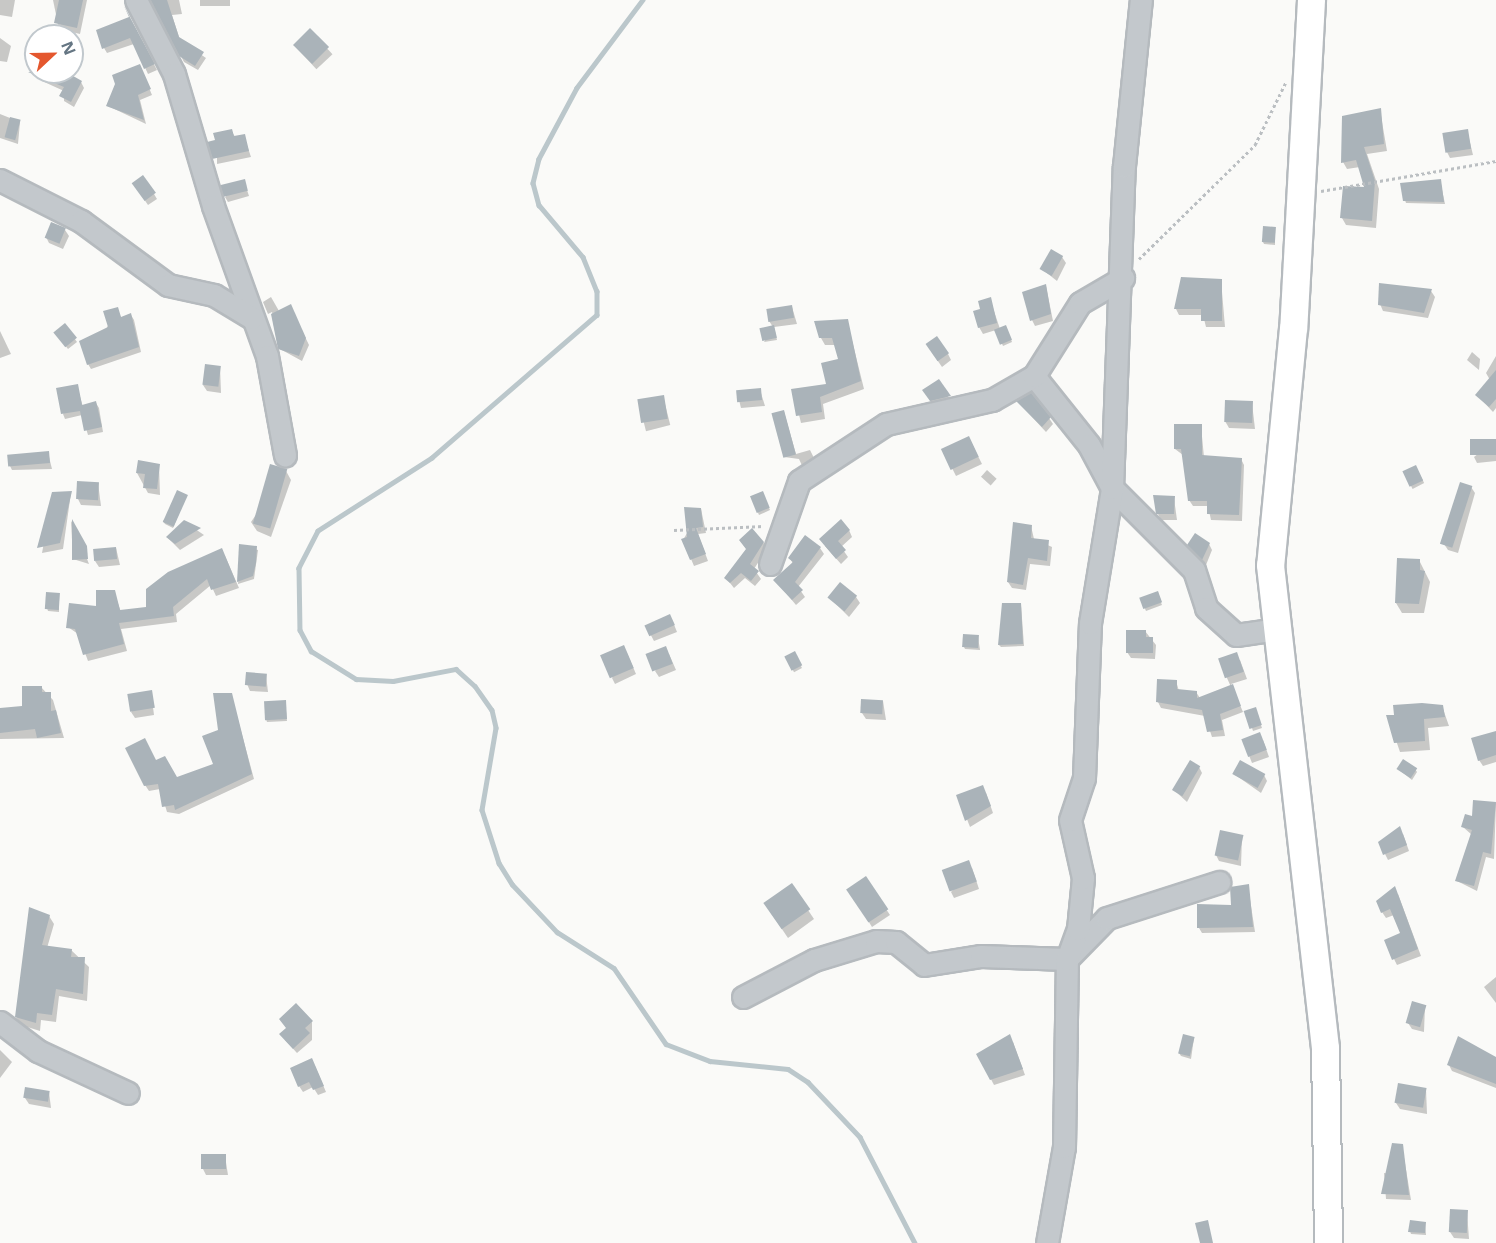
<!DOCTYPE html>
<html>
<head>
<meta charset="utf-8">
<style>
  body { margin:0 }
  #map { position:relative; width:1496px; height:1243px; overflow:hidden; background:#fafaf8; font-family:"Open Sans",sans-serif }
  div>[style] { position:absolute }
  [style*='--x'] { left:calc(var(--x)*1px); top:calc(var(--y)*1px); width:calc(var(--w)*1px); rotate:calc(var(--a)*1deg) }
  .shadow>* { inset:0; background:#0003; transform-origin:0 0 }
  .stream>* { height:4.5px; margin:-2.25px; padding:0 2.25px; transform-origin:2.25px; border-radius:2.25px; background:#bbc7cb }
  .building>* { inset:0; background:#aab3b9; transform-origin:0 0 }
  .path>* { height:3px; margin-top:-1.5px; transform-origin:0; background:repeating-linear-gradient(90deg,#bbbfc2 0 3px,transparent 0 6px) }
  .roads { filter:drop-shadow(2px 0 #b5babe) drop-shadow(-2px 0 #b5babe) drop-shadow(0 2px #b5babe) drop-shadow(0 -2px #b5babe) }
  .minor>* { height:21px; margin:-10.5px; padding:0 10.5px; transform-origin:10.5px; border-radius:10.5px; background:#c3c8cc }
  .major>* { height:27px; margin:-13.5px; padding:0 13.5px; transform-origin:13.5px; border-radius:13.5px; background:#fff }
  span { translate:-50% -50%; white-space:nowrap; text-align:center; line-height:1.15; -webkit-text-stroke:6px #fff; paint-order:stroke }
  .north { position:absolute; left:24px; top:24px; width:60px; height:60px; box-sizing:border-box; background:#fff; border:2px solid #c1c8cd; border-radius:50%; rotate:68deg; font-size:16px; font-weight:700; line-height:24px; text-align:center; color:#657683 }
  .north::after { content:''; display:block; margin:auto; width:21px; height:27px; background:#e4572e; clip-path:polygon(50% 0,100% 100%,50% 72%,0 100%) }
</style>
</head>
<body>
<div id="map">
  <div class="shadow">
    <i style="clip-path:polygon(0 0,15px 0,12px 17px,0 15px)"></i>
    <i style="clip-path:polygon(53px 0,87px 0,80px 34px,59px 29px)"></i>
    <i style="clip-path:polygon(152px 0,179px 0,182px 14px,172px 15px,180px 40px,206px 58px,198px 70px,184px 62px)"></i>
    <i style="left:200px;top:0;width:30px;height:6px"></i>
    <i style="clip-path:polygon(130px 19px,157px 70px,148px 74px,134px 44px,107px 53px,104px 48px)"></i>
    <i style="left:310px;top:30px;width:33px;height:22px;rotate:47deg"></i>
    <i style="clip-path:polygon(0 38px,11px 46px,7px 62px,0 61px)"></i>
    <i style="clip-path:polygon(34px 38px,36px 39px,36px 67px,26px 58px)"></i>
    <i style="clip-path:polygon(142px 71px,152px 95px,140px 100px,146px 124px,108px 106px)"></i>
    <i style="clip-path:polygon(40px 72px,67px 72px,81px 82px,84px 88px,74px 107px,64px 101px,64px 91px,42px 81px)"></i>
    <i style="clip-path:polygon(1380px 110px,1387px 151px,1367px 154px,1379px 189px,1376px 228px,1346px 225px,1342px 218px,1366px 189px,1360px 167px,1347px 169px,1343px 162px)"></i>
    <i style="clip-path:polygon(0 114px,20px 122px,18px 144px,0 138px)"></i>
    <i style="clip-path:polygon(1467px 130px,1473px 155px,1450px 158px,1447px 152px)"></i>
    <i style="clip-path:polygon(231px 131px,236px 138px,244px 136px,251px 157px,217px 164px,217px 142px)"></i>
    <i style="clip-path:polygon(1440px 180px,1445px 204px,1406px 203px,1405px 200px)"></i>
    <i style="clip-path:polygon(244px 181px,249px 196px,228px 202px,225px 197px)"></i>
    <i style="clip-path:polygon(137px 189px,154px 194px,157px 199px,148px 205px)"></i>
    <i style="clip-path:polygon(1275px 229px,1275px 245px,1264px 244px,1263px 242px)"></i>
    <i style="clip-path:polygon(65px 230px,69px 236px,63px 249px,49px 243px,46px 237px)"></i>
    <i style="clip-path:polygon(1062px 257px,1066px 263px,1057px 281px,1043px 270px)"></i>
    <i style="clip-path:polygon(1221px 280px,1225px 327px,1206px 327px,1203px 315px,1179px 315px,1176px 309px)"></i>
    <i style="clip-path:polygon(1046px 286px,1053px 321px,1035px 326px,1032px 320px)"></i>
    <i style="clip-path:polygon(1431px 291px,1435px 297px,1428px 318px,1383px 311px,1380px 304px)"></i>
    <i style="clip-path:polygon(271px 297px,279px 311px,293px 312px,309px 345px,302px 361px,280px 349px,272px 312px,268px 314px,263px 302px)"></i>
    <i style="clip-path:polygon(990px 299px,1000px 329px,1007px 329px,1012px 342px,1003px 346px,996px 330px,983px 334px,979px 327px)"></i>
    <i style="clip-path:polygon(792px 307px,797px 324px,774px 327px,777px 340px,764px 342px,773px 327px,769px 321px)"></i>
    <i style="clip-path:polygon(117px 308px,121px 318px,131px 315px,134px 320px,141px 352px,91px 369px,88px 364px)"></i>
    <i style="clip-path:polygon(847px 320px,864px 389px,823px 404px,825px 419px,801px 423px,793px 390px,828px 385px,840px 360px,835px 345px,825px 345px,821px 338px)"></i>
    <i style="clip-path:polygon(65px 325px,77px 342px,68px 349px,57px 335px)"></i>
    <i style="clip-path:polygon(0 331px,11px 354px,0 358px)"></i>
    <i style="clip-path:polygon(931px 351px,948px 354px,951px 360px,942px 367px)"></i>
    <i style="clip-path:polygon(1472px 352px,1480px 359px,1479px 370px,1467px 360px)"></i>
    <i style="clip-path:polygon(1496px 356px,1496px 408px,1493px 412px,1477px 395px,1490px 380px,1486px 373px)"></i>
    <i style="clip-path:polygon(220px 367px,221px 393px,207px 391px,203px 385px)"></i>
    <i style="clip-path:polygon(938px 381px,952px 403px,934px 407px,924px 390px)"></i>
    <i style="clip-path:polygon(77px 386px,83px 407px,96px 403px,99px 408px,103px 432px,88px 435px,82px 415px,65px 419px,63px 414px)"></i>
    <i style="clip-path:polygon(760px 390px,765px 406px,741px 408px,737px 392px)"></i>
    <i style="left:663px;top:396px;width:30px;height:25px;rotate:76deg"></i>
    <i style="clip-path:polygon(1018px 402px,1049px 418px,1053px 424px,1046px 432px)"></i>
    <i style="clip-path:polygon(1252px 403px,1255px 429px,1229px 428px,1225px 421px)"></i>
    <i style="clip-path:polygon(784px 412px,796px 454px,810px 450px,813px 456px,816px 463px,804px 470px,799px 459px,784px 457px)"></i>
    <i style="clip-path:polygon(1201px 426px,1204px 457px,1241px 459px,1244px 465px,1242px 521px,1211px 520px,1208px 506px,1193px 506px,1189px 500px,1183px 455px,1175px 449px)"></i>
    <i style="clip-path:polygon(1496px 440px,1496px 461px,1477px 463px,1474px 457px)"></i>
    <i style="clip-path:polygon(972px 444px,982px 464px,956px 476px,943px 450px)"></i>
    <i style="clip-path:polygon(48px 453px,52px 469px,12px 470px,9px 464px)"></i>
    <i style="clip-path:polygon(159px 465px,160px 495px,148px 493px,137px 473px)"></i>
    <i style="left:1416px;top:467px;width:18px;height:13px;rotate:63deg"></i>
    <i style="left:987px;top:470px;width:13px;height:9px;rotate:42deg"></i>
    <i style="clip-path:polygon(286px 471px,291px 480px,271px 537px,257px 531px,251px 522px)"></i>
    <i style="clip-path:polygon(98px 483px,101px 506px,81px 505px,78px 499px)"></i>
    <i style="clip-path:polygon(1471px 487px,1475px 493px,1458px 553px,1448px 550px,1444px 544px)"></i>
    <i style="clip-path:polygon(71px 493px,63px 549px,42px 553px,53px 494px)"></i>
    <i style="clip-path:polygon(186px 496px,173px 528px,165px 524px,163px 521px)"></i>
    <i style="clip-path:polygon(764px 496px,770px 510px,759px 515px,752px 498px)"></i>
    <i style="clip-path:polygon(1174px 498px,1177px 520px,1161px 520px,1158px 514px)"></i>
    <i style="clip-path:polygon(701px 509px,706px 533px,698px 534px,708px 561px,694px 566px,683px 540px)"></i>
    <i style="clip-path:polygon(71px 521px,74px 526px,89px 564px,73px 559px)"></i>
    <i style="clip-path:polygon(185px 522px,204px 535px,180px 550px,168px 538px)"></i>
    <i style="clip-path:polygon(1031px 526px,1034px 539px,1052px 547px,1050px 566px,1030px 564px,1026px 590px,1012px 588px,1008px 582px)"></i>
    <i style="clip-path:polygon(849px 530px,852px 537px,841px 547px,848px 557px,841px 564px,825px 546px)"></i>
    <i style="clip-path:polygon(740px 540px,763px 542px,767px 549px,754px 569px,761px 579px,755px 586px,745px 578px,734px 588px,726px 578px,747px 550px)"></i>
    <i style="clip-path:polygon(1209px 544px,1212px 550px,1206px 565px,1188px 545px)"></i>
    <i style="clip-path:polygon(241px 546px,258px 550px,254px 579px,238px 584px)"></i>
    <i style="clip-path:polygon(116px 548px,120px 565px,99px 567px,95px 561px)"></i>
    <i style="clip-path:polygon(820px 548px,824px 554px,798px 587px,805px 597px,796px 605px,775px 580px,793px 564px,790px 558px)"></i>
    <i style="clip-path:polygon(225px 556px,239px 588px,216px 596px,211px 585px,176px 614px,177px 622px,121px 629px,127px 651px,88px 661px,78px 634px,68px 627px,114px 592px,121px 612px,148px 608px)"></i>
    <i style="clip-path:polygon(1419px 560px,1430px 582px,1424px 613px,1402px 613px,1396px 603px)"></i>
    <i style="clip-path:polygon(59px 594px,59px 612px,48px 611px,47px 608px)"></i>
    <i style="clip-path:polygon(1158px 596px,1162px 605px,1146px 611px,1141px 599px)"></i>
    <i style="clip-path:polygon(856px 597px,860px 603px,849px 617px,830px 598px)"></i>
    <i style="clip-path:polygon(1021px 604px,1024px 646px,1001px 647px,999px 645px)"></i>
    <i style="clip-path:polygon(673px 622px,677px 632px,654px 641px,646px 626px)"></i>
    <i style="clip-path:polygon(1145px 631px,1156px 645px,1155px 659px,1131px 658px,1127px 652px)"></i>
    <i style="clip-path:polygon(978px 637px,980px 650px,965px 649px,964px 647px)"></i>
    <i style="clip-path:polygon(627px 653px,636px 674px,615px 684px,612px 678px)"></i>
    <i style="left:794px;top:653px;width:17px;height:9px;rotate:62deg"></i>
    <i style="clip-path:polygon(669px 654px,676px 670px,659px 677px,655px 671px)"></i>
    <i style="clip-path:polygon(1219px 660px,1240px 660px,1247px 679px,1231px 684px,1243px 712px,1222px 720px,1225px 736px,1212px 737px,1205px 716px,1161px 708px,1158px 702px,1176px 681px,1179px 691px,1196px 692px,1200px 698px,1231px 687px)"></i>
    <i style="clip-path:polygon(266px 675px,268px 692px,250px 691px,247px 684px)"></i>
    <i style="clip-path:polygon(41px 687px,53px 700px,64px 738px,0 739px,0 710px,24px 708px)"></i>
    <i style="clip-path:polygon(151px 692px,154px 715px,135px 718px,131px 712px)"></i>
    <i style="clip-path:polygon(231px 694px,254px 779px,179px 814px,167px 812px,160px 789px,149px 791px,145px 785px,156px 762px,176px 779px,215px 765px)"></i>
    <i style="clip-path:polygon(883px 701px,886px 720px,866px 719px,862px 713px)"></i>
    <i style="clip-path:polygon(285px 702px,287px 721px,267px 722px,266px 719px)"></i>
    <i style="clip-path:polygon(1442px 706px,1449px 726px,1428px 728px,1430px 750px,1400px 752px,1388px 717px)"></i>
    <i style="clip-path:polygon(1256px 712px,1262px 728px,1253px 731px,1252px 728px)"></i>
    <i style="clip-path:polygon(1496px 733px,1496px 762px,1483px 766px,1479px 760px)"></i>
    <i style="clip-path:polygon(1243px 740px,1263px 740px,1269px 757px,1252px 763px)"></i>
    <i style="clip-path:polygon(1199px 767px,1202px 773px,1187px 802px,1175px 791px)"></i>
    <i style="clip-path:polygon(1398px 769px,1415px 769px,1417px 772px,1412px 780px)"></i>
    <i style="clip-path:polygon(1234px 774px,1264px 775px,1267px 781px,1261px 793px)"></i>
    <i style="clip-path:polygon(986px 793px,993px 813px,970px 827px,958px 796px)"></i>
    <i style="clip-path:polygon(1475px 802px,1496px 803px,1494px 859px,1486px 857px,1477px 891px,1457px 881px,1472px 835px,1463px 827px,1473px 818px)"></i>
    <i style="clip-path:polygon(1403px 834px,1409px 851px,1388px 860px,1385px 854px)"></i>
    <i style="clip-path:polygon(1242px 837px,1241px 866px,1219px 861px,1216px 855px)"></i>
    <i style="clip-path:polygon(972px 868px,979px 889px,954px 898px,951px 892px)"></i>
    <i style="clip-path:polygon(1248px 886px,1255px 932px,1202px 933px,1199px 928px,1232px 906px)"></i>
    <i style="clip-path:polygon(1398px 894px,1421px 956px,1397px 965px,1394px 959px,1402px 934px,1394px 915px,1386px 918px,1382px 912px)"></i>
    <i style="clip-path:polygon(852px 895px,886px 909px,890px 915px,872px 927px)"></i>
    <i style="clip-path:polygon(808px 910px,814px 919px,788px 938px,771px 913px)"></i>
    <i style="clip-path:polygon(49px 916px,54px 924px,47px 948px,71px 950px,89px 967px,87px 1001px,59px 996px,56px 1022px,41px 1020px,40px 1031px,21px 1025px,16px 1017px)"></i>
    <i style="clip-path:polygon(1496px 977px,1496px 1003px,1484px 987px)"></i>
    <i style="clip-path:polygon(1425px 1006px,1424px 1032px,1412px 1029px,1408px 1023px)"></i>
    <i style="clip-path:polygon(312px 1022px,312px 1040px,297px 1053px,285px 1040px,287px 1029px)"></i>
    <i style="clip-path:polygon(1194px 1038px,1191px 1059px,1181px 1056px,1179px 1053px)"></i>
    <i style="clip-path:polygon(1459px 1038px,1496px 1059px,1496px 1088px,1452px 1071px,1449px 1065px)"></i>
    <i style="clip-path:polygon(1013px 1042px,1025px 1075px,994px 1085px,978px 1054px)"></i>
    <i style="clip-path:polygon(0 1050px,12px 1062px,0 1078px)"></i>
    <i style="clip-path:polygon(315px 1066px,326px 1092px,318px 1095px,313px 1087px,303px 1092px,299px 1086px)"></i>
    <i style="clip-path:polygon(1426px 1089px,1427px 1114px,1400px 1109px,1396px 1103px)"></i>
    <i style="clip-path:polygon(49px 1092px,51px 1108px,29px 1104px,25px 1098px)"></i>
    <i style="clip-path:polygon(1402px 1145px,1411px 1200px,1386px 1199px,1384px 1173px,1391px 1174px)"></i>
    <i style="clip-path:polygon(225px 1156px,228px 1175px,206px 1175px,203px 1169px)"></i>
    <i style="clip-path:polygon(1467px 1212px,1469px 1239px,1454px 1238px,1450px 1232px)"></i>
    <i style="clip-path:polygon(1425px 1223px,1426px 1235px,1411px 1234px,1410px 1231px)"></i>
  </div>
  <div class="stream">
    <i style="--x:643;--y:0;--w:110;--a:126.9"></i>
    <i style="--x:577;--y:88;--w:81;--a:118.2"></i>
    <i style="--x:539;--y:159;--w:25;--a:104"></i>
    <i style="--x:533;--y:183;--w:23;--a:75"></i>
    <i style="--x:539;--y:205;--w:68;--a:49.8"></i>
    <i style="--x:583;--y:257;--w:37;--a:68"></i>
    <i style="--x:597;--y:291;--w:24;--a:90"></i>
    <i style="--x:597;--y:315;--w:218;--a:139.1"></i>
    <i style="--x:432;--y:458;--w:135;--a:147.4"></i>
    <i style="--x:318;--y:531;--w:42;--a:117.2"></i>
    <i style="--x:299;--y:568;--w:62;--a:89.1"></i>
    <i style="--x:300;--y:630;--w:24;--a:62"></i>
    <i style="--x:311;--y:651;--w:53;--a:31.9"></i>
    <i style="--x:356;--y:679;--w:37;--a:3"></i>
    <i style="--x:393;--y:681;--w:64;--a:-10.8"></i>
    <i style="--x:456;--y:669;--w:25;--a:42"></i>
    <i style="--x:475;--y:686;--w:29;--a:55"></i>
    <i style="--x:492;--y:710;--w:18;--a:77"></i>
    <i style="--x:496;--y:728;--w:83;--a:99.7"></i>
    <i style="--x:482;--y:810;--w:56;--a:72.2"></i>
    <i style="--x:499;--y:863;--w:25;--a:58"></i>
    <i style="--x:512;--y:884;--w:66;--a:46.8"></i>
    <i style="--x:557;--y:932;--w:67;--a:32.3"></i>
    <i style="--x:614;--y:968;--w:92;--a:55.6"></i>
    <i style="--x:666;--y:1044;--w:47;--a:21.1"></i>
    <i style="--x:710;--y:1061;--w:78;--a:5.9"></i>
    <i style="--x:788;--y:1069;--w:24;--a:33"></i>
    <i style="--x:808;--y:1082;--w:76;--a:46.6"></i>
    <i style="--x:860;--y:1137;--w:119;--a:62.6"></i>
  </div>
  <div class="building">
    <i style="clip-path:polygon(59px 0,83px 0,77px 28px,54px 23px)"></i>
    <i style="clip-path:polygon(150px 0,167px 0,179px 37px,204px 52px,195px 66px,179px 56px)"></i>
    <i style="clip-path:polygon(124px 6px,155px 64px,144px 69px,130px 38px,102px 49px,96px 30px,129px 17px)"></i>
    <i style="left:310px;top:28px;width:27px;height:24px;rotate:45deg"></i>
    <i style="clip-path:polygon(140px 64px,151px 89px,138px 95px,144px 120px,106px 106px,115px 84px,112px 75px)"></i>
    <i style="clip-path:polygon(28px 72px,66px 72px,82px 81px,71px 102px,59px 96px,64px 87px)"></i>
    <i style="clip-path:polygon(1381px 108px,1384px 144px,1364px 147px,1375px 181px,1372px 221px,1340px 218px,1343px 186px,1364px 187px,1356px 160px,1341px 163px,1342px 116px)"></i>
    <i style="left:10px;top:117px;width:11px;height:21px;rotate:15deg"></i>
    <i style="clip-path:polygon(232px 129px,234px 136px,245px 134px,249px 151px,212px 159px,207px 142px,215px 140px,213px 133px)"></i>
    <i style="left:1468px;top:129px;width:20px;height:26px;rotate:81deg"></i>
    <i style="left:143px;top:175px;width:22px;height:14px;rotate:54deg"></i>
    <i style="left:245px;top:179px;width:12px;height:26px;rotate:76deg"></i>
    <i style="clip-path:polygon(1441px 179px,1444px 202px,1403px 201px,1400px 183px)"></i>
    <i style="left:51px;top:222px;width:16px;height:17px;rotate:22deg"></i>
    <i style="left:1263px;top:226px;width:13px;height:16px;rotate:4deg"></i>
    <i style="left:1051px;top:249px;width:14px;height:23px;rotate:30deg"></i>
    <i style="clip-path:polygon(1181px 277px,1222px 279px,1222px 321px,1201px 321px,1201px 309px,1174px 309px)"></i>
    <i style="clip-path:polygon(1379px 283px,1432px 289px,1424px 313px,1378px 305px)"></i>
    <i style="clip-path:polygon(1046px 284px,1051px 314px,1030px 321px,1022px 292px)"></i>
    <i style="clip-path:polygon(991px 297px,997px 323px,978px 328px,973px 311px,980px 309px,978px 301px)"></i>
    <i style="clip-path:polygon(291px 304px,306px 338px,299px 356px,278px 349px,271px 314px)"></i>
    <i style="left:792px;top:305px;width:13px;height:26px;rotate:81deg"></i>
    <i style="clip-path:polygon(118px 307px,121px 317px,131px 313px,139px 347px,87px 365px,79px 341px,108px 327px,103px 311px)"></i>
    <i style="clip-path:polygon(848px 319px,861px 381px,820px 397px,822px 412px,796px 416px,791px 389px,826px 384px,821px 363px,838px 359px,832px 338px,819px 338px,814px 321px)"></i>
    <i style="left:65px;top:323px;width:19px;height:15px;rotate:51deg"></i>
    <i style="left:774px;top:325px;width:13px;height:15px;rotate:77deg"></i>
    <i style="left:1006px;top:325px;width:16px;height:13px;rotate:68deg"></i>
    <i style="left:937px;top:336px;width:21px;height:14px;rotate:55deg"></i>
    <i style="left:205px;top:364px;width:16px;height:21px;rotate:7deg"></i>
    <i style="clip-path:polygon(1496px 370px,1496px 399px,1489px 407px,1475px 395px)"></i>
    <i style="clip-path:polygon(939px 379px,951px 396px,930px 401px,922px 390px)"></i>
    <i style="clip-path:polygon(78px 384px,82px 405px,96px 401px,102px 427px,84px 431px,80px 411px,61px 414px,56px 388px)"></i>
    <i style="left:761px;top:388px;width:12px;height:25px;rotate:85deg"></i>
    <i style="clip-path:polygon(1031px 392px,1051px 417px,1042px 427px,1016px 401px)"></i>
    <i style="left:664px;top:395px;width:24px;height:27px;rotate:81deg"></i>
    <i style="left:1225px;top:400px;width:28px;height:22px;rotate:2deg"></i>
    <i style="left:784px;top:410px;width:46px;height:13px;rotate:75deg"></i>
    <i style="clip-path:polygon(1174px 424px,1202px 424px,1202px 455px,1242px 458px,1239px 515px,1207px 514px,1207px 501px,1188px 501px,1181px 449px,1174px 449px)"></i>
    <i style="left:969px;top:436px;width:23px;height:31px;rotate:65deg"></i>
    <i style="left:1496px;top:439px;width:16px;height:26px;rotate:90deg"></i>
    <i style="left:49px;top:451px;width:12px;height:42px;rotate:85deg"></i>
    <i style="clip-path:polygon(138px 460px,160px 464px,157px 489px,143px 488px,145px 474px,136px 473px)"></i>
    <i style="left:270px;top:464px;width:18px;height:62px;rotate:16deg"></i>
    <i style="left:1416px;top:465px;width:17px;height:15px;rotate:65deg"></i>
    <i style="left:77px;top:481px;width:22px;height:18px;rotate:3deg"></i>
    <i style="left:1460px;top:482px;width:13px;height:65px;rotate:18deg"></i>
    <i style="left:177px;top:490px;width:12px;height:35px;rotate:24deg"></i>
    <i style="clip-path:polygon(72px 491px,60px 543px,37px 548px,52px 492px)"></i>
    <i style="left:763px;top:491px;width:18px;height:14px;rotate:68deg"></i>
    <i style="clip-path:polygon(1153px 495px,1175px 496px,1174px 514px,1156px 514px)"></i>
    <i style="clip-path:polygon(684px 507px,701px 508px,703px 527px,696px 528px,706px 554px,690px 560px,681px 539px,687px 537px)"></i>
    <i style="clip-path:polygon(72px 519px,87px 546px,88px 559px,72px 560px)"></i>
    <i style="clip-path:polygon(841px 519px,850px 530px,838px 541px,846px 550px,836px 559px,819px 539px)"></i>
    <i style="clip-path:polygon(184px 520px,201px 528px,175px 544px,166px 537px)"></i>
    <i style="clip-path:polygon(1013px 522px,1032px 525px,1031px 538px,1049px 540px,1047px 561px,1028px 558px,1023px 585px,1007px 582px)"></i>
    <i style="clip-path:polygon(752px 528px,764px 542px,750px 564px,759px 571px,751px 581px,741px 573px,730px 583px,724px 578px,746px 549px,739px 540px)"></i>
    <i style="clip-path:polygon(1195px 533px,1210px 543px,1202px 560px,1187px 545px)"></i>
    <i style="clip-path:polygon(805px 535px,821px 547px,795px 582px,803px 590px,792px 600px,773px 580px,793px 562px,788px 558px)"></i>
    <i style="clip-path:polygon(239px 544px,257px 546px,256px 563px,253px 576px,237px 582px)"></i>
    <i style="left:116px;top:547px;width:12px;height:23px;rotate:85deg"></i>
    <i style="clip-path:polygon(222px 548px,236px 582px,211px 590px,207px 579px,173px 607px,174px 616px,119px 623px,124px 644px,83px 655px,75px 629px,66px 628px,69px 603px,96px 606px,96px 590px,115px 590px,120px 610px,146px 607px,146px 589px,168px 572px)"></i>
    <i style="clip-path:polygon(1397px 558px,1420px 559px,1420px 570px,1425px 571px,1419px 604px,1395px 603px)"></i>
    <i style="left:840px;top:582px;width:22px;height:20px;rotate:39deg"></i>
    <i style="left:1158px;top:591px;width:12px;height:20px;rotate:70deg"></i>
    <i style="left:46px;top:592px;width:14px;height:17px;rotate:4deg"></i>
    <i style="clip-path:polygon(1002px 603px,1021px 603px,1023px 644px,998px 645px)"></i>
    <i style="left:670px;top:614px;width:12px;height:28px;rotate:66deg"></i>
    <i style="clip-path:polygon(1126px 630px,1146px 630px,1146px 637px,1153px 637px,1153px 653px,1126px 653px)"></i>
    <i style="left:963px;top:634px;width:16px;height:13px;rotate:4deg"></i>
    <i style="left:624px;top:645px;width:25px;height:26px;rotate:67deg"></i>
    <i style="left:666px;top:646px;width:19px;height:22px;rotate:69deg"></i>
    <i style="left:795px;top:651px;width:16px;height:12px;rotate:63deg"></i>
    <i style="left:1237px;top:652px;width:21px;height:20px;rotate:71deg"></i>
    <i style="left:246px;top:672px;width:21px;height:13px;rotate:5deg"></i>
    <i style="clip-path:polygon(1157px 679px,1177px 680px,1177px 689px,1197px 691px,1197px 698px,1233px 684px,1241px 706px,1220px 714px,1223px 730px,1207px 732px,1202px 710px,1156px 702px)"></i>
    <i style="clip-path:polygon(22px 686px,42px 686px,42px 692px,51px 692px,51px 711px,56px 710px,61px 733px,37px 738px,35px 729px,0 733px,0 708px,22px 706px)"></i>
    <i style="left:152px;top:690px;width:18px;height:25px;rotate:81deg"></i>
    <i style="clip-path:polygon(213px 693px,232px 693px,252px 774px,175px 810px,174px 805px,162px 807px,158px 784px,144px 786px,125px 748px,145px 738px,156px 760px,165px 756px,177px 777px,213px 764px,202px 736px,218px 730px)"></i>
    <i style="left:861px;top:699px;width:22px;height:14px;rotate:3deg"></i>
    <i style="left:286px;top:700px;width:19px;height:22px;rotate:87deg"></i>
    <i style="clip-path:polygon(1422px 703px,1443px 705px,1445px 717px,1424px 719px,1425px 741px,1394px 743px,1386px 715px,1394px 715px,1393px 705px)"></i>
    <i style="left:1256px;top:707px;width:19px;height:13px;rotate:72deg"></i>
    <i style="clip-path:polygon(1496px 731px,1496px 755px,1478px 761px,1471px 738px)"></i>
    <i style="left:1260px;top:732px;width:19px;height:20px;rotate:69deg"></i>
    <i style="left:1403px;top:759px;width:17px;height:12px;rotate:33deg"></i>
    <i style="left:1190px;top:760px;width:12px;height:35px;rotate:31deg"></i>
    <i style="left:1240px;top:760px;width:29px;height:16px;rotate:29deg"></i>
    <i style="clip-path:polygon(983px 785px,991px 806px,965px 821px,956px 795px)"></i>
    <i style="clip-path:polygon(1473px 800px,1496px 802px,1491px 854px,1483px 852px,1474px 886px,1455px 881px,1472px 830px,1461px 827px,1465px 814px,1472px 816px)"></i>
    <i style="clip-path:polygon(1400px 826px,1407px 845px,1383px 855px,1378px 842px)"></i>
    <i style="left:1220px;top:830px;width:24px;height:26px;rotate:12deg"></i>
    <i style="left:969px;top:860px;width:23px;height:29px;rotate:70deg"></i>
    <i style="left:866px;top:876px;width:40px;height:24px;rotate:56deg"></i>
    <i style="left:792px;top:883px;width:32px;height:35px;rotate:55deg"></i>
    <i style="clip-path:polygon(1249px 884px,1253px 927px,1197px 928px,1197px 904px,1231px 905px,1230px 887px)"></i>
    <i style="clip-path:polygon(1395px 886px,1418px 949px,1392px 960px,1384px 940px,1400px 933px,1390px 909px,1381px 913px,1376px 901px)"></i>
    <i style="clip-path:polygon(29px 907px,50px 915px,42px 945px,72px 949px,71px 957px,85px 957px,83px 994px,56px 989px,52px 1015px,37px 1013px,36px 1023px,15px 1017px)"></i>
    <i style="left:1412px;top:1001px;width:15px;height:23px;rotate:16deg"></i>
    <i style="clip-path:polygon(296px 1003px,313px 1021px,305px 1028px,310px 1033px,293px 1049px,279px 1034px,286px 1028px,279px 1019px)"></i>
    <i style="clip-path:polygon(1010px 1034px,1023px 1069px,990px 1080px,976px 1054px)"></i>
    <i style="left:1183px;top:1034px;width:12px;height:20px;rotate:14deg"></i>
    <i style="clip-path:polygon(1458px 1036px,1496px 1057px,1496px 1084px,1447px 1065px)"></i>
    <i style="clip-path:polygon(312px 1058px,324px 1086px,313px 1090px,309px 1082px,298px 1087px,290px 1068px)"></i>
    <i style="left:1398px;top:1083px;width:29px;height:20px;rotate:10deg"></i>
    <i style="left:25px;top:1087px;width:25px;height:11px;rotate:9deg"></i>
    <i style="clip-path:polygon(1392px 1143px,1403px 1144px,1409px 1195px,1381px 1194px)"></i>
    <i style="left:201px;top:1154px;width:25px;height:15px"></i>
    <i style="left:1450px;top:1209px;width:18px;height:23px;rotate:3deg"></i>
    <i style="clip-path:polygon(1208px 1220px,1213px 1243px,1200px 1243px,1195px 1223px)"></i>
    <i style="clip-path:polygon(1410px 1220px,1426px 1222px,1425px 1233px,1408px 1232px)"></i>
  </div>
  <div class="path">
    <i style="--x:1321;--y:191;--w:178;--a:-9.7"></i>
    <i style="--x:1139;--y:259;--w:163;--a:-44.5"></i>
    <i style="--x:1255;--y:145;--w:70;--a:-63.8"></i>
    <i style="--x:674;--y:530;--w:90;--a:-2.5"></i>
  </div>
  <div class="roads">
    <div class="minor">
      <i style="--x:136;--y:0;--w:83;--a:62.8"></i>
      <i style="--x:174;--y:74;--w:138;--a:73.5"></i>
      <i style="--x:213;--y:206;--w:159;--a:70.2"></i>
      <i style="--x:267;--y:356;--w:101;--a:79.7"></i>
      <i style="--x:0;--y:180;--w:91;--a:26.8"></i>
      <i style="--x:81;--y:221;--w:108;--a:36.3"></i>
      <i style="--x:168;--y:285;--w:47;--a:12.3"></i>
      <i style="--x:214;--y:295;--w:44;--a:31.2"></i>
      <i style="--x:1034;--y:376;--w:88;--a:51.4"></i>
      <i style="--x:1089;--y:445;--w:49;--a:61.9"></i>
      <i style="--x:1112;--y:488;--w:116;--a:45"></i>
      <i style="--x:1194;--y:570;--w:40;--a:72"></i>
      <i style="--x:1206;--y:608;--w:40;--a:42"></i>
      <i style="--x:1236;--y:635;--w:41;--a:-8.3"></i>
      <i style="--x:770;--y:564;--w:88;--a:-70.7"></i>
      <i style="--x:799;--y:481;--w:104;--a:-33.2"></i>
      <i style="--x:886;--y:424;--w:109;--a:-12.8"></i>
      <i style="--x:992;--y:400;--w:48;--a:-29.7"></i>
      <i style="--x:1034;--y:376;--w:86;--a:-57.8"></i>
      <i style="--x:1080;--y:303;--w:50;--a:-30.2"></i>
      <i style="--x:743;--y:997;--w:80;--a:-27.5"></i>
      <i style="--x:814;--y:960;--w:65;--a:-17"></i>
      <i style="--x:876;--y:941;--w:20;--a:3"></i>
      <i style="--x:896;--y:942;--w:36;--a:39"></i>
      <i style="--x:924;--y:965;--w:58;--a:-9"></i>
      <i style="--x:981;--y:956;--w:86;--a:2"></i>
      <i style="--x:1067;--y:959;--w:57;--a:-45.7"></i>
      <i style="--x:1107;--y:918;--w:118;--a:-17.8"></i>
      <i style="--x:0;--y:1022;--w:48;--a:37.3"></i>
      <i style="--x:38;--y:1051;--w:99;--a:25"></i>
      <i style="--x:1047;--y:1243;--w:97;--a:-80"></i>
      <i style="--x:1064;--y:1147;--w:188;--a:-89.1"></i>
      <i style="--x:1067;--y:959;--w:32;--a:-70"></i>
      <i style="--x:1078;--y:929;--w:51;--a:-84.4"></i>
      <i style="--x:1083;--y:878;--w:59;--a:-102.6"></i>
      <i style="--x:1070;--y:820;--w:44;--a:-71.6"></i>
      <i style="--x:1084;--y:778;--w:155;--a:-87.8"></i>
      <i style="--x:1090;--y:623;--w:137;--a:-80.7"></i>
      <i style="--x:1112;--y:488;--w:322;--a:-87.9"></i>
      <i style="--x:1124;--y:166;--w:167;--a:-84.2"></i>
    </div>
    <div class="major">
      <i style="--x:1311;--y:0;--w:328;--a:93.1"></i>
      <i style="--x:1293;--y:328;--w:238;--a:95.5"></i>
      <i style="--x:1270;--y:565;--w:486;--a:83.5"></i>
      <i style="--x:1325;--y:1048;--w:195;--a:89.1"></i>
    </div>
  </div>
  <div class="north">N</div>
</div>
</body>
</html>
